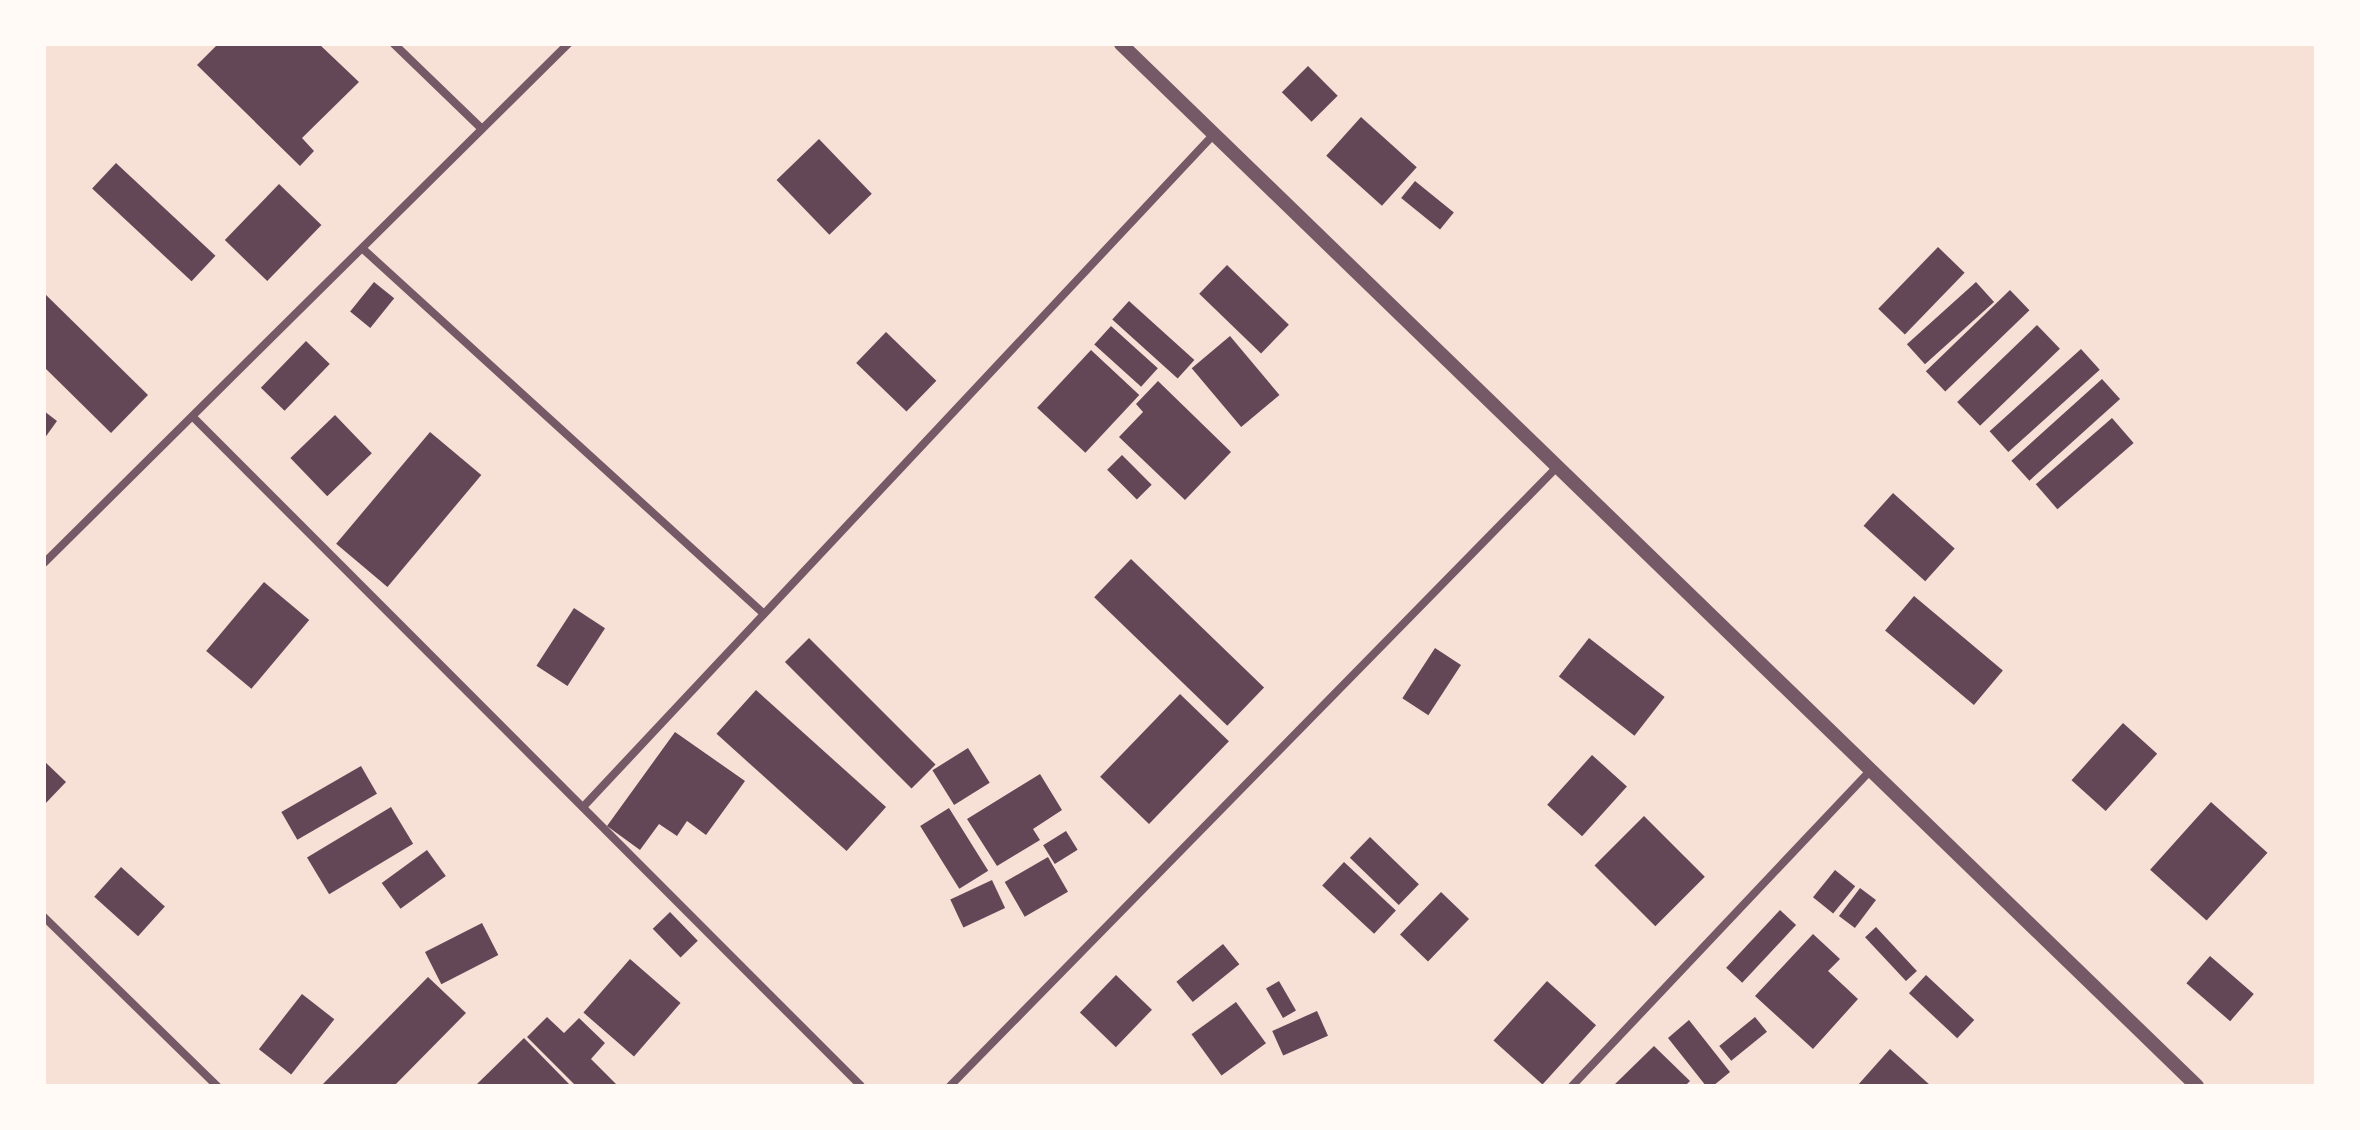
<!DOCTYPE html>
<html>
<head>
<meta charset="utf-8">
<style>
  body { margin:0 }
  #map { position:relative; width:2360px; height:1130px; overflow:hidden; background:#f7e1d7; font-family:"Public Sans",sans-serif }
  div>[style] { position:absolute }
  [style*='--x'] { left:calc(var(--x)*1px); top:calc(var(--y)*1px); width:calc(var(--w)*1px); rotate:calc(var(--a)*1deg) }
  .building>* { inset:0; background:#644757; transform-origin:0 0 }
  .minor>* { height:8px; margin:-4px; padding:0 4px; transform-origin:4px; border-radius:4px; background:#755966 }
  .tertiary>* { height:14px; margin:-7px; padding:0 7px; transform-origin:7px; border-radius:7px; background:#755966 }
  span { translate:-50% -50%; white-space:nowrap; text-align:center; line-height:1.15; -webkit-text-stroke:8px #fffaf5; paint-order:stroke }
  .frame { position:absolute; inset:0; border:46px solid #fffaf5; pointer-events:none }
</style>
</head>
<body>
<div id="map">
  <div class="building">
    <i style="clip-path:polygon(218px 44px,319px 44px,359px 82px,302px 138px,314px 151px,300px 166px,197px 65px)"></i>
    <i style="left:1308px;top:66px;width:42px;height:37px;rotate:45deg"></i>
    <i style="left:1361px;top:117px;width:75px;height:52px;rotate:42deg"></i>
    <i style="left:819px;top:139px;width:76px;height:59px;rotate:46deg"></i>
    <i style="left:116px;top:163px;width:136px;height:35px;rotate:43deg"></i>
    <i style="left:1415px;top:181px;width:50px;height:22px;rotate:39deg"></i>
    <i style="left:279px;top:184px;width:59px;height:78px;rotate:44deg"></i>
    <i style="left:1938px;top:247px;width:37px;height:86px;rotate:44deg"></i>
    <i style="left:1227px;top:265px;width:86px;height:40px;rotate:44deg"></i>
    <i style="left:374px;top:282px;width:26px;height:38px;rotate:39deg"></i>
    <i style="left:1976px;top:282px;width:27px;height:93px;rotate:48deg"></i>
    <i style="left:2010px;top:290px;width:28px;height:117px;rotate:46deg"></i>
    <i style="clip-path:polygon(44px 293px,148px 395px,111px 433px,44px 367px)"></i>
    <i style="left:1129px;top:301px;width:88px;height:25px;rotate:42deg"></i>
    <i style="left:2037px;top:325px;width:33px;height:111px;rotate:46deg"></i>
    <i style="left:1111px;top:326px;width:63px;height:25px;rotate:42deg"></i>
    <i style="left:886px;top:332px;width:70px;height:43px;rotate:44deg"></i>
    <i style="left:1230px;top:336px;width:77px;height:50px;rotate:50deg"></i>
    <i style="left:306px;top:341px;width:33px;height:65px;rotate:44deg"></i>
    <i style="left:2081px;top:349px;width:28px;height:123px;rotate:48deg"></i>
    <i style="left:1091px;top:350px;width:66px;height:79px;rotate:43deg"></i>
    <i style="left:2102px;top:379px;width:27px;height:122px;rotate:48deg"></i>
    <i style="clip-path:polygon(1158px 381px,1231px 452px,1185px 500px,1119px 437px,1143px 412px,1136px 404px)"></i>
    <i style="clip-path:polygon(44px 411px,57px 421px,44px 439px)"></i>
    <i style="left:335px;top:415px;width:53px;height:62px;rotate:46deg"></i>
    <i style="left:2112px;top:418px;width:33px;height:101px;rotate:49deg"></i>
    <i style="left:430px;top:432px;width:67px;height:146px;rotate:40deg"></i>
    <i style="left:1122px;top:455px;width:42px;height:21px;rotate:45deg"></i>
    <i style="left:1893px;top:493px;width:83px;height:44px;rotate:42deg"></i>
    <i style="left:1131px;top:559px;width:185px;height:53px;rotate:44deg"></i>
    <i style="left:264px;top:582px;width:59px;height:90px;rotate:40deg"></i>
    <i style="left:1914px;top:596px;width:116px;height:45px;rotate:40deg"></i>
    <i style="left:574px;top:608px;width:37px;height:69px;rotate:33deg"></i>
    <i style="left:809px;top:638px;width:179px;height:34px;rotate:45deg"></i>
    <i style="left:1589px;top:638px;width:96px;height:49px;rotate:38deg"></i>
    <i style="left:1435px;top:648px;width:31px;height:60px;rotate:33deg"></i>
    <i style="left:756px;top:690px;width:175px;height:59px;rotate:42deg"></i>
    <i style="left:1180px;top:694px;width:68px;height:115px;rotate:44deg"></i>
    <i style="left:2123px;top:723px;width:46px;height:77px;rotate:42deg"></i>
    <i style="clip-path:polygon(675px 732px,745px 781px,706px 835px,687px 821px,677px 836px,659px 824px,640px 850px,607px 826px)"></i>
    <i style="left:968px;top:748px;width:41px;height:42px;rotate:58deg"></i>
    <i style="left:1592px;top:755px;width:47px;height:67px;rotate:42deg"></i>
    <i style="clip-path:polygon(44px 761px,66px 782px,44px 805px)"></i>
    <i style="left:361px;top:766px;width:32px;height:92px;rotate:60deg"></i>
    <i style="clip-path:polygon(1040px 774px,1062px 810px,1033px 829px,1040px 840px,997px 866px,967px 819px)"></i>
    <i style="left:2211px;top:802px;width:76px;height:91px;rotate:42deg"></i>
    <i style="left:391px;top:807px;width:43px;height:98px;rotate:59deg"></i>
    <i style="left:949px;top:808px;width:74px;height:34px;rotate:58deg"></i>
    <i style="left:1644px;top:816px;width:86px;height:70px;rotate:45deg"></i>
    <i style="left:1066px;top:831px;width:22px;height:27px;rotate:58deg"></i>
    <i style="left:1370px;top:837px;width:68px;height:29px;rotate:44deg"></i>
    <i style="left:427px;top:850px;width:32px;height:56px;rotate:54deg"></i>
    <i style="left:1048px;top:857px;width:40px;height:50px;rotate:60deg"></i>
    <i style="left:1344px;top:862px;width:71px;height:32px;rotate:43deg"></i>
    <i style="left:121px;top:867px;width:59px;height:40px;rotate:42deg"></i>
    <i style="left:1835px;top:870px;width:26px;height:35px;rotate:39deg"></i>
    <i style="left:992px;top:880px;width:31px;height:46px;rotate:65deg"></i>
    <i style="left:1860px;top:888px;width:20px;height:35px;rotate:37deg"></i>
    <i style="left:1441px;top:892px;width:39px;height:59px;rotate:44deg"></i>
    <i style="left:1780px;top:910px;width:22px;height:79px;rotate:43deg"></i>
    <i style="left:670px;top:912px;width:40px;height:24px;rotate:46deg"></i>
    <i style="left:482px;top:923px;width:36px;height:64px;rotate:63deg"></i>
    <i style="left:1876px;top:927px;width:60px;height:15px;rotate:47deg"></i>
    <i style="clip-path:polygon(1813px 934px,1840px 959px,1828px 971px,1858px 999px,1813px 1049px,1755px 996px)"></i>
    <i style="left:1223px;top:944px;width:26px;height:60px;rotate:51deg"></i>
    <i style="left:2210px;top:956px;width:58px;height:36px;rotate:41deg"></i>
    <i style="left:630px;top:959px;width:67px;height:71px;rotate:41deg"></i>
    <i style="left:1116px;top:975px;width:50px;height:52px;rotate:44deg"></i>
    <i style="left:1926px;top:975px;width:66px;height:25px;rotate:43deg"></i>
    <i style="clip-path:polygon(428px 977px,466px 1013px,394px 1086px,321px 1086px)"></i>
    <i style="left:1279px;top:981px;width:34px;height:15px;rotate:60deg"></i>
    <i style="left:1547px;top:981px;width:66px;height:80px;rotate:42deg"></i>
    <i style="left:302px;top:994px;width:41px;height:70px;rotate:38deg"></i>
    <i style="left:1236px;top:1002px;width:51px;height:55px;rotate:54deg"></i>
    <i style="left:1317px;top:1011px;width:27px;height:49px;rotate:66deg"></i>
    <i style="clip-path:polygon(547px 1017px,564px 1033px,579px 1018px,605px 1043px,591px 1059px,618px 1086px,576px 1086px,527px 1037px)"></i>
    <i style="left:1755px;top:1017px;width:19px;height:46px;rotate:51deg"></i>
    <i style="clip-path:polygon(1689px 1020px,1730px 1072px,1713px 1086px,1706px 1086px,1668px 1038px)"></i>
    <i style="clip-path:polygon(524px 1038px,571px 1086px,475px 1086px)"></i>
    <i style="clip-path:polygon(1654px 1046px,1690px 1081px,1685px 1086px,1613px 1086px)"></i>
    <i style="clip-path:polygon(1890px 1049px,1931px 1086px,1857px 1086px)"></i>
  </div>
  <div class="minor">
    <i style="--x:394;--y:44;--w:122;--a:44"></i>
    <i style="--x:363;--y:249;--w:542;--a:42.31"></i>
    <i style="--x:193;--y:417;--w:945;--a:45.04"></i>
    <i style="--x:44;--y:563;--w:738;--a:-44.73"></i>
    <i style="--x:583;--y:807;--w:924;--a:-46.84"></i>
    <i style="--x:44;--y:917;--w:242;--a:44.3"></i>
    <i style="--x:950;--y:1086;--w:867;--a:-45.56"></i>
    <i style="--x:1572;--y:1086;--w:436;--a:-46.6"></i>
  </div>
  <div class="tertiary">
    <i style="--x:1121;--y:44;--w:1498;--a:44.08"></i>
  </div>
  <div class="frame"></div>
</div>
</body>
</html>
